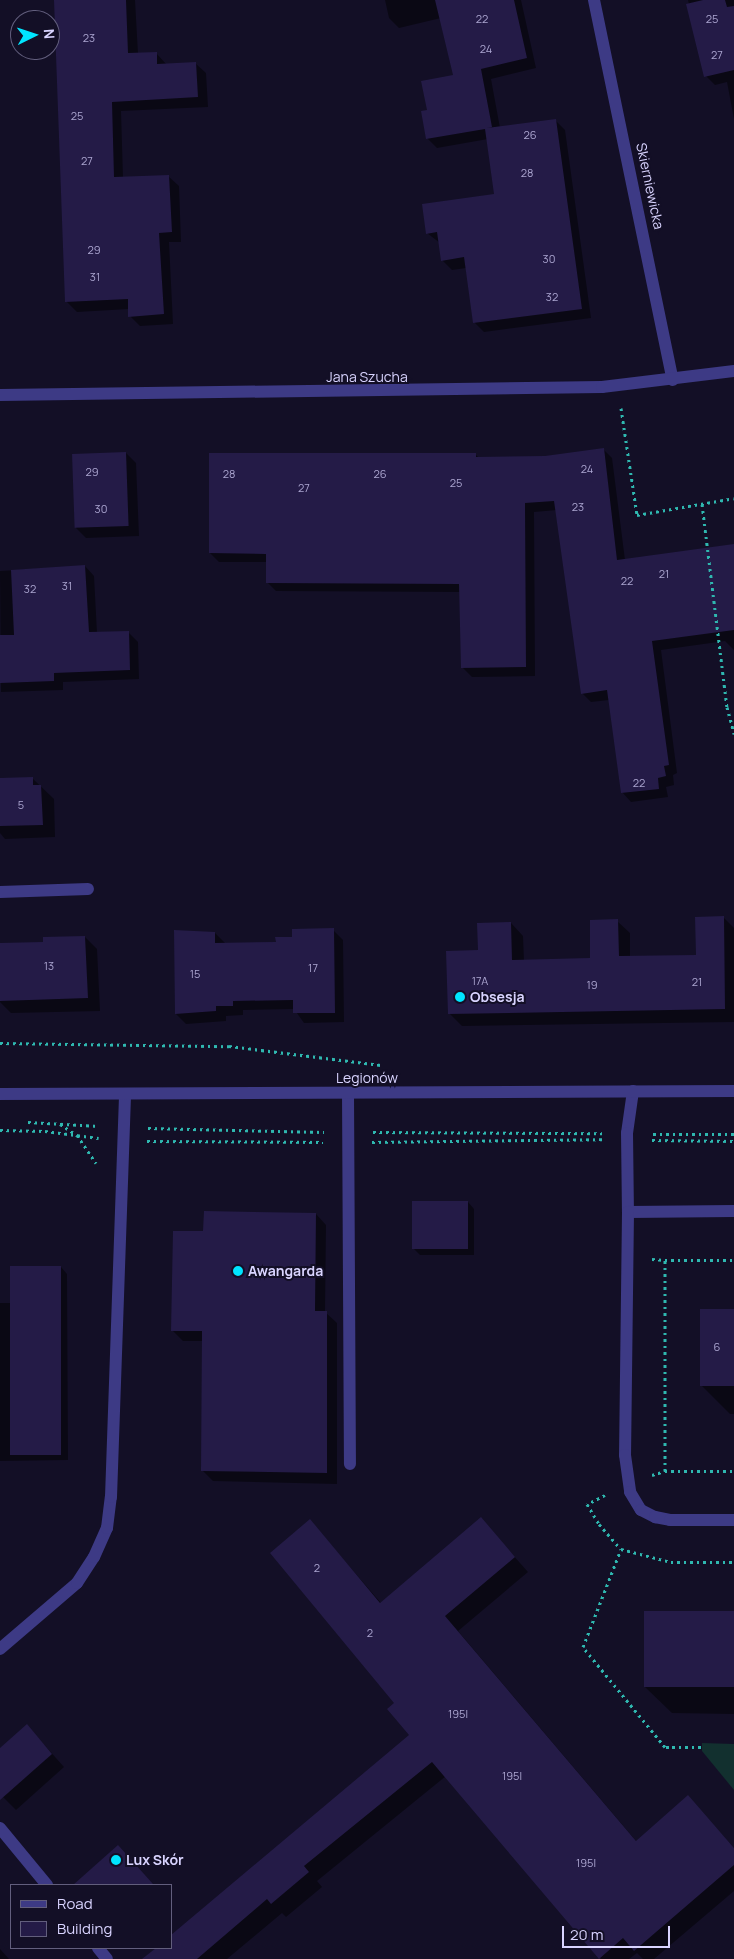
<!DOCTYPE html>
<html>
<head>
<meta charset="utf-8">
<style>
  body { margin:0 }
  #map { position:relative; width:734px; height:1959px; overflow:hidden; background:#130f26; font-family:Manrope,sans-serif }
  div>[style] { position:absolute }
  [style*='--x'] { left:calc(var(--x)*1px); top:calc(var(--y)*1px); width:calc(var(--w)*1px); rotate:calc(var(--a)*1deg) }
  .green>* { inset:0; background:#12302f }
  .shadow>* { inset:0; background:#0007 }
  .building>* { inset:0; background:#241b47; transform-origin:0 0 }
  .path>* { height:3px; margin-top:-1.5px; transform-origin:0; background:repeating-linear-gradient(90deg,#2fb8b0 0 2.5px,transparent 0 6.5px) }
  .service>* { height:12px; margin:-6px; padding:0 6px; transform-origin:6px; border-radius:6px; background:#3d3a85 }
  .minor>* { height:12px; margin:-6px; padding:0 6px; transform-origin:6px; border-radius:6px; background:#3d3a85 }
  .tertiary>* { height:12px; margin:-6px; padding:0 6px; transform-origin:6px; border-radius:6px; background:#3d3a85 }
  .dots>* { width:14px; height:14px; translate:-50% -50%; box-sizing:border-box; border:2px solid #130f26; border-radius:50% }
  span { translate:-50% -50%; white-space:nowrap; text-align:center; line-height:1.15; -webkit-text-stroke:4px #130f26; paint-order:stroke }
  .number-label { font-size:11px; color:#aca6d1 }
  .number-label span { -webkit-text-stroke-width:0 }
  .street-label { font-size:14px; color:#d9d4ff }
  .poi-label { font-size:14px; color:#d9d4ff; font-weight:700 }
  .left { translate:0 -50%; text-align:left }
  .legend { position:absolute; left:10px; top:1884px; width:162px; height:65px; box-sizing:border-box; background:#130f26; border:1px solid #625e7d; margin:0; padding:6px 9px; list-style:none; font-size:15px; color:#d9d4ff }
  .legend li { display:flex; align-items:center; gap:10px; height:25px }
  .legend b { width:25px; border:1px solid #625e7d }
  .north { position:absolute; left:10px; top:10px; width:50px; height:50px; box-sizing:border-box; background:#130f26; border:1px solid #625e7d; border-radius:50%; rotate:86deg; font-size:14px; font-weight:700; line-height:20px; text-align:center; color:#d9d4ff }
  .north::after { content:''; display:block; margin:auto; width:18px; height:22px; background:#00e5ff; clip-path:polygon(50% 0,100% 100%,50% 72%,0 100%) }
  .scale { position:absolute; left:562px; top:1926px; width:108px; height:22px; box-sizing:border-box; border:2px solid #d9d4ff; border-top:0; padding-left:6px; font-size:15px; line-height:18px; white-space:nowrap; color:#d9d4ff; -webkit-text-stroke:4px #130f26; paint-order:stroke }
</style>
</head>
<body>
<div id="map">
  <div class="green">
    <i style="clip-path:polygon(702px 1743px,734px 1744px,734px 1790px,702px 1751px)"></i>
  </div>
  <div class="shadow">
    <i style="clip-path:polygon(55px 0,135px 0,138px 54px,156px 53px,167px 65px,195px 63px,206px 73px,208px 107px,121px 111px,123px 178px,168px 176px,179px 186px,181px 242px,169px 242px,173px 324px,140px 326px,130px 316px,129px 309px,77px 312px,67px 302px)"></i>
    <i style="clip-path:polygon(385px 0,521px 0,536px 68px,491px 79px,500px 128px,555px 120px,565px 130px,591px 318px,484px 332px,475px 323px,466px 268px,452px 270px,442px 260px,440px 243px,427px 233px,495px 195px,488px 139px,437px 148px,427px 138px,428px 111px,454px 76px,441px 18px,399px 28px,389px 18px)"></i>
    <i style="clip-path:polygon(688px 0,734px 0,734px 119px,727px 82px,715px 85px,706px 76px)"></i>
    <i style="clip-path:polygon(603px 449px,612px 458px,625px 560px,734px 546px,734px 650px,725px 641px,661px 650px,677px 773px,673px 775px,674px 785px,666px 787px,668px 797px,631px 802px,622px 792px,609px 700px,591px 702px,582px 693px,557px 510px,534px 512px,535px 676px,472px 677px,463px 668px,460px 592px,276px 591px,267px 582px,267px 562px,219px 562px,210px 553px,475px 454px,479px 458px,545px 457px)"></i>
    <i style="clip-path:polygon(126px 453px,136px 463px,139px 536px,86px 538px,76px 528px)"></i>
    <i style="clip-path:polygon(85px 566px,94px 576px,97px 633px,128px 632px,138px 642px,139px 679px,63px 682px,63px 690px,1px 692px,0 571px)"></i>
    <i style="clip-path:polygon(32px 778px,54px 799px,55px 837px,5px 839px,0 833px,0 779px)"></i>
    <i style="clip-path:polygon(724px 918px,734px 928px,734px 1022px,462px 1026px,449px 1013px,479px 951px,511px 923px,523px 936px,524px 961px,591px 960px,617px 921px,630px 933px,630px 957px,697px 956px)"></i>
    <i style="clip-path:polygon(333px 930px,343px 940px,344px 1022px,304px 1023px,294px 1009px,243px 1010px,243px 1015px,226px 1016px,226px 1021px,186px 1024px,176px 1014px,215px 933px,225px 943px,277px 944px)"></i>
    <i style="clip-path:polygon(85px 937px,97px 949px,100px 1011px,11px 1013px,0 1002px,0 944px,45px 943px)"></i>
    <i style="clip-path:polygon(468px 1202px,474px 1209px,474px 1255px,420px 1255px,414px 1249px)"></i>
    <i style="clip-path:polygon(316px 1214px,326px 1225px,325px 1312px,337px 1323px,337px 1484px,213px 1481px,202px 1470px,203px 1341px,183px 1341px,172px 1330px,204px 1233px)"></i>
    <i style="clip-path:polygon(61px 1267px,67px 1274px,68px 1460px,0 1461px,0 1303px,11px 1303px)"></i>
    <i style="clip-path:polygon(734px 1310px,734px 1414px,730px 1414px,701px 1385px)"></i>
    <i style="clip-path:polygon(481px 1519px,528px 1572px,458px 1631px,637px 1842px,688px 1797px,734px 1848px,734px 1891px,654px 1959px,643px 1959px,637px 1953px,629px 1959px,601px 1959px,446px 1776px,317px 1881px,322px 1887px,286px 1917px,282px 1913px,227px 1959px,171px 1959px,161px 1948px,171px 1948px,411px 1735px,310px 1521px,381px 1603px)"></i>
    <i style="clip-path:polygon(734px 1612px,734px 1714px,672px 1713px,645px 1687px)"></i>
    <i style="clip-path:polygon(39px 1739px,64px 1767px,16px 1810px,0 1794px,0 1749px)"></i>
    <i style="clip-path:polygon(130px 1859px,154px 1885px,77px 1883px)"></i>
    <i style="clip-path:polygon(0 1949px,9px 1959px,0 1959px)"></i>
  </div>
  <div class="building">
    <i style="clip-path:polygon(54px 0,126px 0,128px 53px,157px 52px,157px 64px,196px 62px,198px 97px,112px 102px,114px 177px,169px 175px,172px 232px,159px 233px,164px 314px,128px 317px,128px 299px,65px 302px)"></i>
    <i style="clip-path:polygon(435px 0,514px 0,527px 58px,481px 69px,492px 127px,487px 128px,556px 119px,582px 309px,473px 323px,464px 257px,441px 261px,437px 232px,426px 234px,422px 204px,494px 194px,485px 129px,426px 139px,421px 111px,427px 110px,421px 81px,453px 75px)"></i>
    <i style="clip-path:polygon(703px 0,725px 0,727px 7px,734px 6px,734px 70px,704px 77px,686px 4px)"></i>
    <i style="clip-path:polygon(604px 448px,617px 560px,734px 544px,734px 630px,652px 641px,669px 765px,664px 766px,666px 776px,658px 778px,659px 789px,621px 793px,607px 690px,581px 694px,554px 501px,525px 503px,526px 667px,461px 668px,459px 584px,266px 583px,266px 554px,209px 553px,209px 453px,476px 453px,476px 457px,545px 456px)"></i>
    <i style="left:126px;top:452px;width:74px;height:54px;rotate:88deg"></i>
    <i style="clip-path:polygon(85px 565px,89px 632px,129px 631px,130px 670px,54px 673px,54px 681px,0 683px,0 635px,14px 635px,11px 570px)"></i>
    <i style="clip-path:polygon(33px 777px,33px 785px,41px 785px,43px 825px,0 826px,0 778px)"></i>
    <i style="clip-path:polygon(724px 916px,725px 1009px,448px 1014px,446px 951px,478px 950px,477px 923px,511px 922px,512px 960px,590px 958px,590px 920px,618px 919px,619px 956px,696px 955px,695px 917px)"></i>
    <i style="clip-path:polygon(334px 928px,335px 1013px,293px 1013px,293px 1000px,233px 1001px,233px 1006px,216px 1006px,216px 1011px,175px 1014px,174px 930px,215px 932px,215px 943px,276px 942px,275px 937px,292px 937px,292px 929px)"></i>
    <i style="clip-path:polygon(85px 936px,88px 998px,0 1001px,0 943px,43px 942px,43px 937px)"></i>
    <i style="left:412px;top:1201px;width:56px;height:48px"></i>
    <i style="clip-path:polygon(204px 1211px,316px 1213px,315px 1311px,327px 1311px,327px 1473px,201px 1471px,202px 1331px,171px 1331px,173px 1231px,203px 1231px)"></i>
    <i style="left:10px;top:1266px;width:51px;height:189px"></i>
    <i style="left:700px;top:1309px;width:34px;height:77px"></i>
    <i style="clip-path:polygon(481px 1517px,515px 1557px,445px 1616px,636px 1841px,688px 1795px,734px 1848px,734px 1865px,634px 1951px,623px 1938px,599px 1959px,432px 1762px,304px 1866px,309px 1872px,271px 1904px,267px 1899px,197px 1959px,142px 1959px,156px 1948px,171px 1948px,171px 1935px,409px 1735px,387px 1709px,394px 1703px,270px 1553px,310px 1519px,380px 1603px)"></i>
    <i style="left:644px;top:1611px;width:90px;height:76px"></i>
    <i style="clip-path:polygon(27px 1724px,52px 1754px,0 1800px,0 1748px)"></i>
    <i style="clip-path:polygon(118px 1845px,154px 1885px,73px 1885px)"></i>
  </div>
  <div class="path">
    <i style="--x:621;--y:408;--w:108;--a:81.5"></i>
    <i style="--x:637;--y:515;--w:98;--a:-9.9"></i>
    <i style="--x:702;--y:504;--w:205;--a:83"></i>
    <i style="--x:727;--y:707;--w:28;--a:75"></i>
    <i style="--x:0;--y:1043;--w:229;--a:0.8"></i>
    <i style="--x:229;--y:1046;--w:153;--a:7.1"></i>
    <i style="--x:28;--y:1122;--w:71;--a:3.2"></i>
    <i style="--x:60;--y:1124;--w:20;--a:33"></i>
    <i style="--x:77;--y:1135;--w:34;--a:56"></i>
    <i style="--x:148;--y:1128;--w:176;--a:1.3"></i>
    <i style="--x:0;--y:1130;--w:45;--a:1.3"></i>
    <i style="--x:45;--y:1131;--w:54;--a:7.4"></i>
    <i style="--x:373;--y:1132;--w:229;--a:0.3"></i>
    <i style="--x:653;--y:1134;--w:81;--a:0"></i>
    <i style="--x:652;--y:1140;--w:82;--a:0.7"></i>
    <i style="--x:147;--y:1141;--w:176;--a:0.3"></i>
    <i style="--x:372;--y:1142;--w:231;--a:-0.7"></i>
    <i style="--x:652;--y:1259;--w:13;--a:4"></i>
    <i style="--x:665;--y:1471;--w:211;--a:-90"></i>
    <i style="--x:665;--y:1260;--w:69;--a:0"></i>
    <i style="--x:652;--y:1475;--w:14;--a:-17"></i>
    <i style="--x:665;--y:1471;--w:69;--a:0"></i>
    <i style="--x:605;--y:1495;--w:20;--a:153"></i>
    <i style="--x:587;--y:1504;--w:23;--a:59"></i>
    <i style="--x:599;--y:1524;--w:33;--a:49"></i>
    <i style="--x:701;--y:1747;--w:36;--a:180"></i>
    <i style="--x:665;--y:1747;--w:129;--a:-129.4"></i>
    <i style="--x:583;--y:1647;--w:105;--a:-68.8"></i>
    <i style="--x:621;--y:1549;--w:52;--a:14.6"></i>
    <i style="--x:671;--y:1562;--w:63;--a:0"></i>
  </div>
  <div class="service">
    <i style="--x:0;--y:892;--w:88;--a:-2"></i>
    <i style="--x:633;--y:1091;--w:42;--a:98.1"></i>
    <i style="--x:627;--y:1133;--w:79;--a:89.3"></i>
    <i style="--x:628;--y:1212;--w:106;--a:-0.5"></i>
    <i style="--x:348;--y:1093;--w:371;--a:89.7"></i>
    <i style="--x:628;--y:1212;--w:243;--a:90.7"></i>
    <i style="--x:625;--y:1455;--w:37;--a:82"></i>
    <i style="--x:630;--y:1492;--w:21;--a:59"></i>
    <i style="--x:641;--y:1510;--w:16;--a:27"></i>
    <i style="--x:655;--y:1517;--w:15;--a:11"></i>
    <i style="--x:670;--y:1520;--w:64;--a:0"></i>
    <i style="--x:0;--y:1649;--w:101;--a:-40.6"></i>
    <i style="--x:77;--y:1583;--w:31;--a:-57"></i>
    <i style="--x:94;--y:1557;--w:32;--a:-66"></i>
    <i style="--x:107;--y:1528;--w:31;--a:-83"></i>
    <i style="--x:111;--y:1497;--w:402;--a:-88"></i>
    <i style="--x:0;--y:1828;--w:74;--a:50.5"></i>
    <i style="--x:98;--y:1948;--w:14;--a:51"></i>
  </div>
  <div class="minor">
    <i style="--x:594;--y:0;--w:388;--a:78.3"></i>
    <i style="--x:0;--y:395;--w:602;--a:-0.76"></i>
    <i style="--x:602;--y:387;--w:133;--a:-6.9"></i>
  </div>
  <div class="tertiary">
    <i style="--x:0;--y:1094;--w:734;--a:-0.23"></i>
  </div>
  <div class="dots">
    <i style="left:460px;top:997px;background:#00e5ff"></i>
    <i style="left:238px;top:1271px;background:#00e5ff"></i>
    <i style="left:116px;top:1860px;background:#00e5ff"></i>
  </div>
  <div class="number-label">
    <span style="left:482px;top:19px">22</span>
    <span style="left:712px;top:19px">25</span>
    <span style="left:89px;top:38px">23</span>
    <span style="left:486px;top:49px">24</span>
    <span style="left:717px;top:55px">27</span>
    <span style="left:77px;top:116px">25</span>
    <span style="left:530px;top:135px">26</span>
    <span style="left:87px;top:161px">27</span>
    <span style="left:527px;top:173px">28</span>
    <span style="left:94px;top:250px">29</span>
    <span style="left:549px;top:259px">30</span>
    <span style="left:95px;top:277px">31</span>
    <span style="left:552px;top:297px">32</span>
    <span style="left:587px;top:469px">24</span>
    <span style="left:92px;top:472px">29</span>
    <span style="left:229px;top:474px">28</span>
    <span style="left:380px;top:474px">26</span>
    <span style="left:456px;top:483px">25</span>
    <span style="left:304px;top:488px">27</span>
    <span style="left:578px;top:507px">23</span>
    <span style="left:101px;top:509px">30</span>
    <span style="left:664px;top:574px">21</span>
    <span style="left:627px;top:581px">22</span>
    <span style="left:67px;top:586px">31</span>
    <span style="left:30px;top:589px">32</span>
    <span style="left:639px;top:783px">22</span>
    <span style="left:21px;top:805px">5</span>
    <span style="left:49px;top:966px">13</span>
    <span style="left:313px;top:968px">17</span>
    <span style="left:195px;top:974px">15</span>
    <span style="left:480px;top:981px">17A</span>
    <span style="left:697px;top:982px">21</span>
    <span style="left:592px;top:985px">19</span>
    <span style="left:717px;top:1347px">6</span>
    <span style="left:317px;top:1568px">2</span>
    <span style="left:370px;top:1633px">2</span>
    <span style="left:458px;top:1714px">195I</span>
    <span style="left:512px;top:1776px">195I</span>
    <span style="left:586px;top:1863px">195I</span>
  </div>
  <div class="street-label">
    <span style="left:650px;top:186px;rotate:78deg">Skierniewicka</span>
    <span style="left:367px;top:377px">Jana Szucha</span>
    <span style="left:367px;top:1078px">Legionów</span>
  </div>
  <div class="poi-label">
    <span class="left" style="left:470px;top:997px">Obsesja</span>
    <span class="left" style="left:248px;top:1271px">Awangarda</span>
    <span class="left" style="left:126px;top:1860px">Lux Skór</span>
  </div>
  <ul class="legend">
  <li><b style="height:6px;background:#3d3a85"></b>Road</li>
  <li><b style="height:14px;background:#241b47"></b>Building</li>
  </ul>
  <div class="north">N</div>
  <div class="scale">20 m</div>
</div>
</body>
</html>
